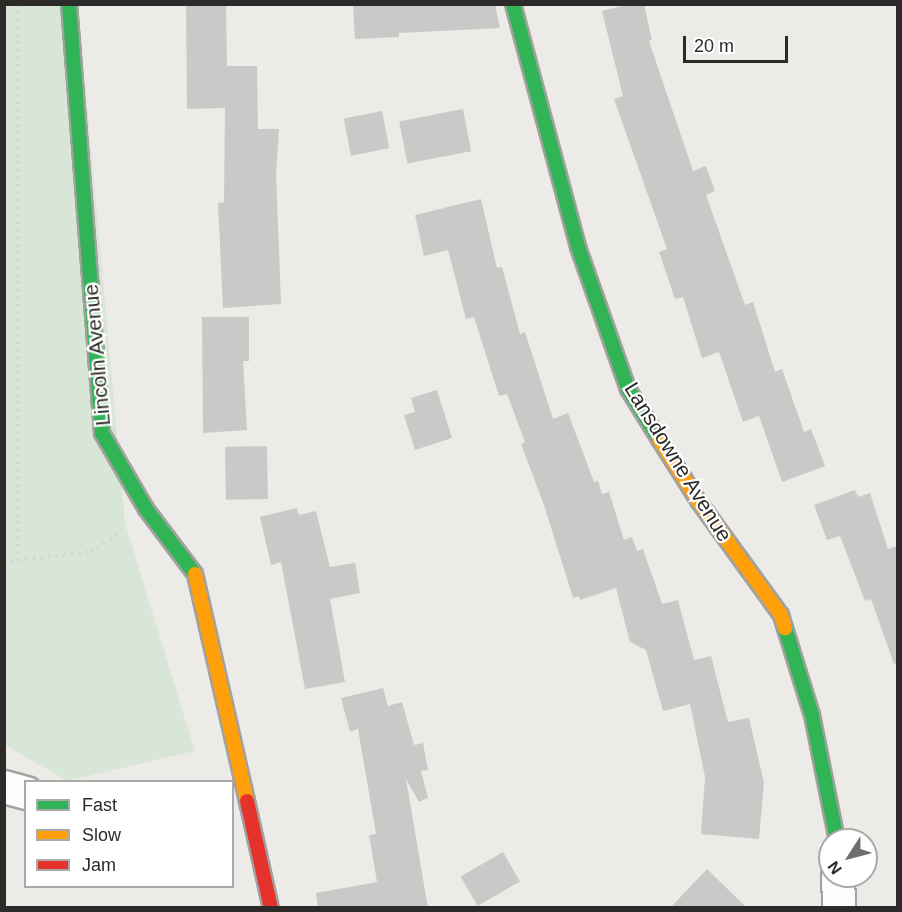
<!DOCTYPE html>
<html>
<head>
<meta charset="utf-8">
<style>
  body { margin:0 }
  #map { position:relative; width:902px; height:912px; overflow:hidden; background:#edebe8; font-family:Helvetica,sans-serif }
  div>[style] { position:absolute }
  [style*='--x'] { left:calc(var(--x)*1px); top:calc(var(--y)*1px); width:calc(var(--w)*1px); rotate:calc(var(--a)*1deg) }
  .green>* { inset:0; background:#d8e6d8 }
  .building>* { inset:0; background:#cac9c7; transform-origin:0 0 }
  .path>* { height:4px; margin-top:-2px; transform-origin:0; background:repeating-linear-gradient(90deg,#d8d7d6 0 3px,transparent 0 7.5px) }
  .roads { filter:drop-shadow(2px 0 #a2a19f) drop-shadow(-2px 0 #a2a19f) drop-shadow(0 2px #a2a19f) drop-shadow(0 -2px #a2a19f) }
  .street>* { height:32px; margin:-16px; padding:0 16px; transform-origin:16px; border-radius:16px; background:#fcfcfc }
  .fast>* { height:14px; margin:-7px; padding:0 7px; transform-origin:7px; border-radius:7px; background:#30b455 }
  .slow>* { height:14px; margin:-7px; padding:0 7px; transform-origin:7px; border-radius:7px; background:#ff9f0a }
  .jam>* { height:14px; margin:-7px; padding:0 7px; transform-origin:7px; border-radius:7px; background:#e5322d }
  span { translate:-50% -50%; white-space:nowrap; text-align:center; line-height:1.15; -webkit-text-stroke:4.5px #fff; paint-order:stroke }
  .street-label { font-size:21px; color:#2c2b29 }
  .frame { position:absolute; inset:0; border:6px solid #2c2b29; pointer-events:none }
  .legend { position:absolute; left:24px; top:780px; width:210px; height:108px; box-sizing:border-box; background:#fff; border:2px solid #abaaa9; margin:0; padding:8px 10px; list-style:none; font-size:18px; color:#2c2b29 }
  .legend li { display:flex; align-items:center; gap:12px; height:30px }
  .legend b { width:30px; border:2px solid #abaaa9 }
  .north { position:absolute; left:818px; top:828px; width:60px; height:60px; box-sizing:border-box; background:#fff; border:2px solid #abaaa9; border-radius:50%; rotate:234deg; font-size:16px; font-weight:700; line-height:24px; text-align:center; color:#2c2b29 }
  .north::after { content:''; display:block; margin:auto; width:21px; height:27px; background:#706e6c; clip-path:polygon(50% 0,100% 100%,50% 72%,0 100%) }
  .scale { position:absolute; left:683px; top:36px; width:105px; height:27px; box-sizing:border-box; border:3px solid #2c2b29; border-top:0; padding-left:8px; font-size:18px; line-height:21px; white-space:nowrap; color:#2c2b29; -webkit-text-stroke:4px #fff; paint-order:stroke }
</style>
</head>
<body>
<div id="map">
  <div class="green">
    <i style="clip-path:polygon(4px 5px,78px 5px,125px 523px,195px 751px,67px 781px,5px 745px)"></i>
  </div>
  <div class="building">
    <i style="clip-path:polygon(186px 4px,226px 4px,227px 66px,257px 66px,258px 129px,279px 129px,276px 174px,281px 304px,223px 308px,218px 203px,224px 202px,225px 108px,187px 109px)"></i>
    <i style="clip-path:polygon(353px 4px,495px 4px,500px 28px,399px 33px,399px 37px,355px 39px)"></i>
    <i style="clip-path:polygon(629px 4px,644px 4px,652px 40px,649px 41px,693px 171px,706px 166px,715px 191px,706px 195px,745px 305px,753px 302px,775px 372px,782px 369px,804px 432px,811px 429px,825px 466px,782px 482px,759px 416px,743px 422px,719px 352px,702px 358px,683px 297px,675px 299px,659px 252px,667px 249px,614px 99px,623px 96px,602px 11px)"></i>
    <i style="left:463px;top:109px;width:43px;height:65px;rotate:79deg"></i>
    <i style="left:382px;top:111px;width:38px;height:39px;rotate:79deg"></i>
    <i style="clip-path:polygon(481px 199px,497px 268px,502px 267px,520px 334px,525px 332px,553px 419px,568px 413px,594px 482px,598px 481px,602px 494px,609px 492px,624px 540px,632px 537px,637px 551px,643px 549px,662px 604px,678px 600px,694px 660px,711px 656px,728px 722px,749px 718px,764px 783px,759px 839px,701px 834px,705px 777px,690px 704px,663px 711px,646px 650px,630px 642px,616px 588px,580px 600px,579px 596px,573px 598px,544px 505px,521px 444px,525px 442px,507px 394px,499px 396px,474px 317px,466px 319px,448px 250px,424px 256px,415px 215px)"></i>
    <i style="clip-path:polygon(202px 317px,249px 317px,249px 361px,243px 361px,247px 430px,203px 433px)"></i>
    <i style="clip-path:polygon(437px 390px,452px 438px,415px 450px,404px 415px,415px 412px,411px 398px)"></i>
    <i style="left:267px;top:446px;width:53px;height:42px;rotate:89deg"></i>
    <i style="clip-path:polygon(855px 490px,858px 497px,870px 493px,888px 549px,897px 546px,897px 663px,894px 664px,871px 599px,865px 601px,840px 536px,827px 540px,814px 505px)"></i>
    <i style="clip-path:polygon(297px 508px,299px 515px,316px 511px,330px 567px,355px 563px,360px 593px,330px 599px,345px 682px,305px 689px,281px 562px,271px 565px,260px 517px)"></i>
    <i style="clip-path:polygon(383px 688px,388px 706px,402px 702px,414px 745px,423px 743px,428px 770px,421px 771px,428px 798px,419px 802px,406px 779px,428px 908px,318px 908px,316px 893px,377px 882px,369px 835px,376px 834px,358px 729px,350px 732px,341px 698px)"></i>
    <i style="left:503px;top:852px;width:34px;height:49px;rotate:60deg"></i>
    <i style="clip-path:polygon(707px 869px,747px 908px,670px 908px)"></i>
  </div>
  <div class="path">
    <i style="--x:18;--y:4;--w:556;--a:90"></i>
    <i style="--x:4;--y:565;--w:15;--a:-20"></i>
    <i style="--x:18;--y:560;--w:72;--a:-6.3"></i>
    <i style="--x:90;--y:552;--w:38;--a:-33"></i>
  </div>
  <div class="roads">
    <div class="street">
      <i style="--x:4;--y:787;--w:23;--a:15"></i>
      <i style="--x:838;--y:876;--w:32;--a:88"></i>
    </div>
    <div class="fast">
      <i style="--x:69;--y:4;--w:430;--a:85.6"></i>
      <i style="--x:102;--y:433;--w:88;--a:59.9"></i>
      <i style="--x:146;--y:509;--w:81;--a:53"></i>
      <i style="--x:513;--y:4;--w:252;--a:75"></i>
      <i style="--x:578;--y:247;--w:151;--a:70.6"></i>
      <i style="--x:628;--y:389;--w:59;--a:58.2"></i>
      <i style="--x:785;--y:628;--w:91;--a:72.8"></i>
      <i style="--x:812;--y:715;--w:127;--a:78.7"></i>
    </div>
    <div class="slow">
      <i style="--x:659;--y:439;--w:75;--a:57.6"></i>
      <i style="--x:699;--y:502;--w:140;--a:54"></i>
      <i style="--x:781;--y:615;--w:14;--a:73"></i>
      <i style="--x:195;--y:574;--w:233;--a:77.1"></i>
    </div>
    <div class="jam">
      <i style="--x:247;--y:801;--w:110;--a:77.4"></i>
    </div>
  </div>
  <div class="street-label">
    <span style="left:97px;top:355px;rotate:-95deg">Lincoln Avenue</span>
    <span style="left:678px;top:462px;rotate:58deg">Lansdowne Avenue</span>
  </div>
  <div class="frame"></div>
  <ul class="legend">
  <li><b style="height:8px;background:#30b455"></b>Fast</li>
  <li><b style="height:8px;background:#ff9f0a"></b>Slow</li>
  <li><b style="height:8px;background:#e5322d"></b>Jam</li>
  </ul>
  <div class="north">N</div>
  <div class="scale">20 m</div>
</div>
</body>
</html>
